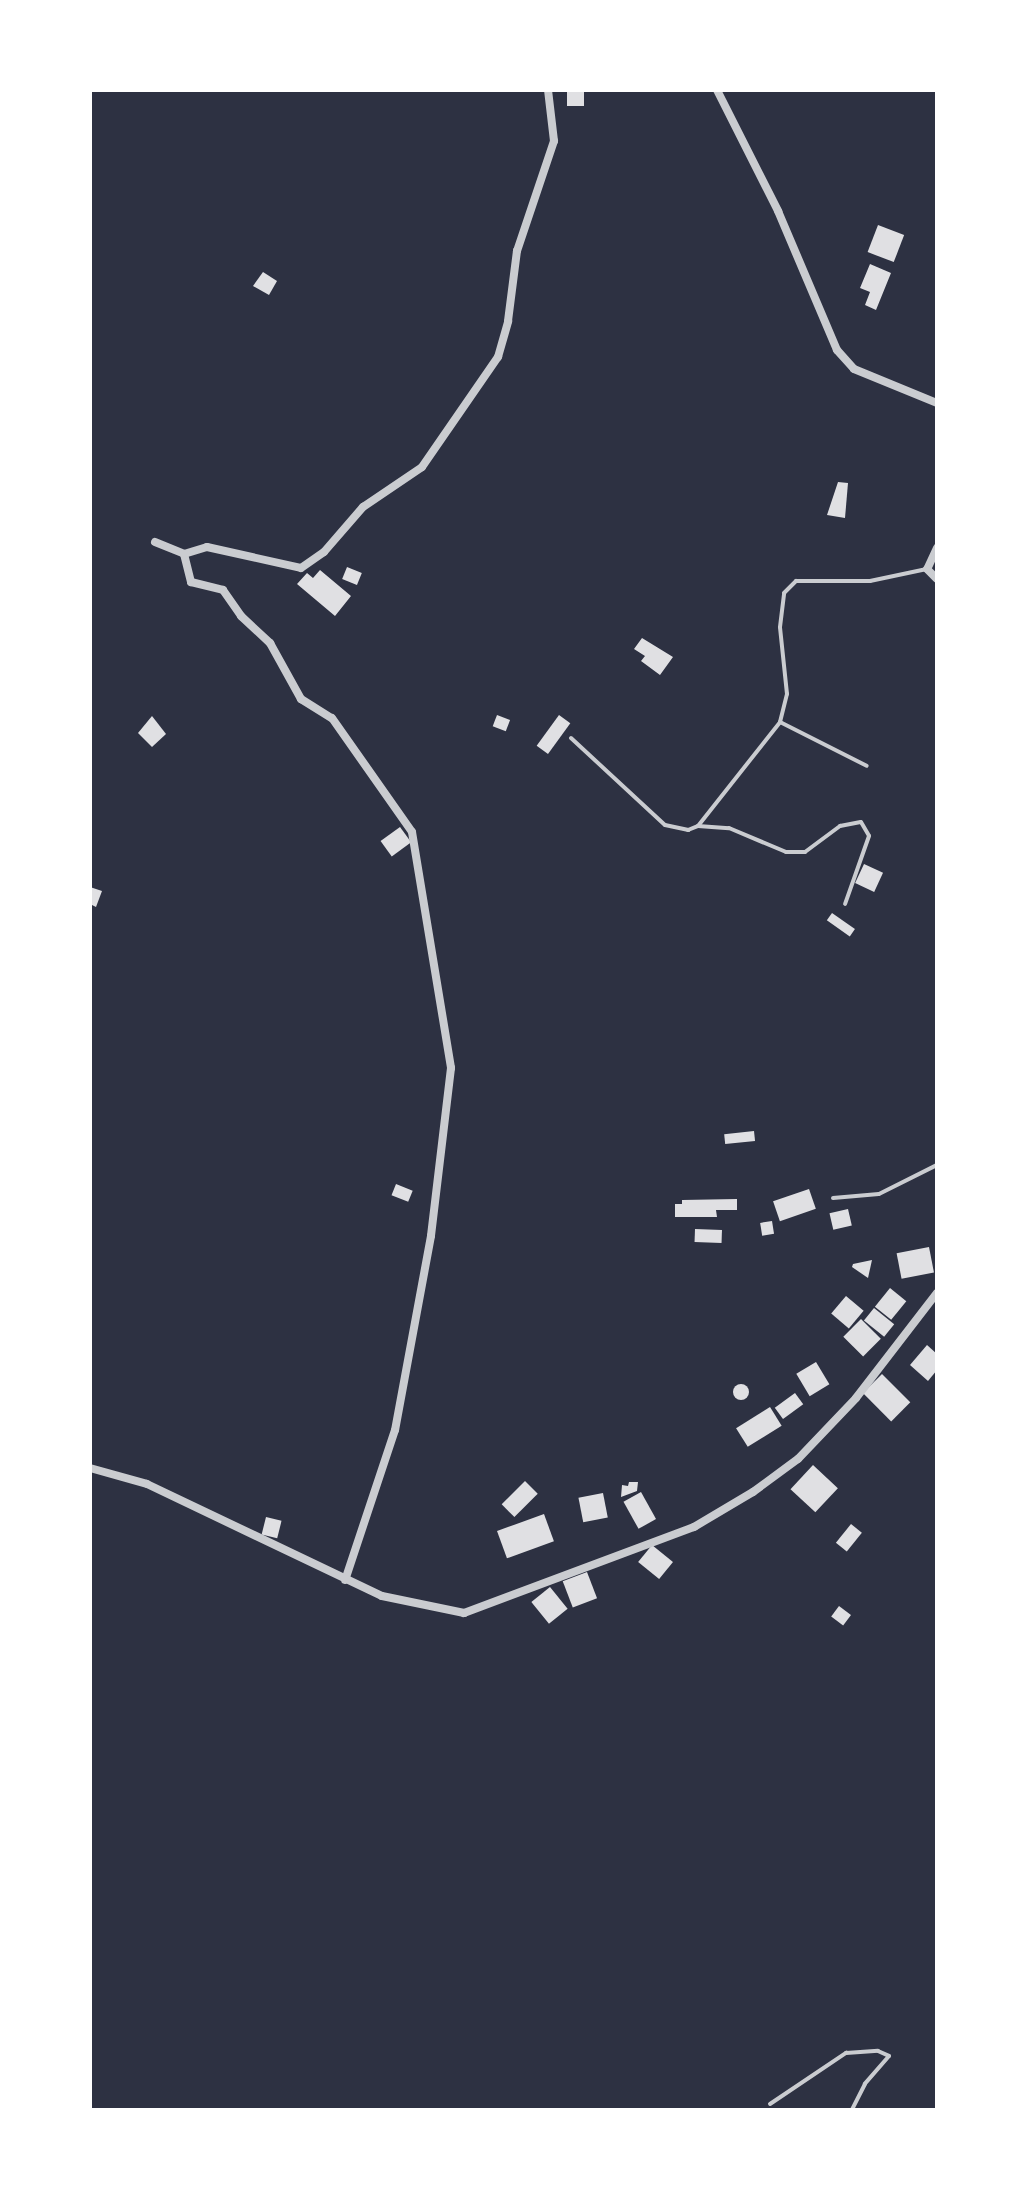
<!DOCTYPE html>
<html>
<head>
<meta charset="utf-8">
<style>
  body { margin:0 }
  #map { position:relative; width:1027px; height:2200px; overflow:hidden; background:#2d3142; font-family:"IBM Plex Serif",serif }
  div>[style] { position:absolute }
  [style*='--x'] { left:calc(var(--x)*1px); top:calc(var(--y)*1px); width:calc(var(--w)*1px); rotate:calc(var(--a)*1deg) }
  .building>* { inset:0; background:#e0e0e3; transform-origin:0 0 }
  .round { border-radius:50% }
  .service>* { height:4px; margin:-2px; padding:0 2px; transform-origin:2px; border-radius:2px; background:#caccd0 }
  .minor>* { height:8px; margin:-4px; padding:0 4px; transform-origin:4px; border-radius:4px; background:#caccd0 }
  span { translate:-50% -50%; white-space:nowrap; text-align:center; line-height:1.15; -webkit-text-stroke:8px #fff; paint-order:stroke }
  .frame { position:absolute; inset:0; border:92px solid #fff; pointer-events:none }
</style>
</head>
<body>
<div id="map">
  <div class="building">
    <i style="left:567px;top:90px;width:17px;height:16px"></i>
    <i style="left:878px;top:225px;width:28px;height:29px;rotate:21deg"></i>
    <i style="clip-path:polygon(870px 264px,891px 273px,876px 310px,865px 305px,870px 292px,860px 288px)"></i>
    <i style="clip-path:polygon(263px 272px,277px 281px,269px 295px,253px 286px)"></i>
    <i style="clip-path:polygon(838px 482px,848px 483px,845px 518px,827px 515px)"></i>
    <i style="left:347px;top:567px;width:16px;height:13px;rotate:22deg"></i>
    <i style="clip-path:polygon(320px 570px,351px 596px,335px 616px,297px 584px,307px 573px,313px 578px)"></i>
    <i style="clip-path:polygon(642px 638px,673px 657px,660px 675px,641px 661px,645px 656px,634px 649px)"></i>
    <i style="left:497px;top:715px;width:14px;height:12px;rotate:21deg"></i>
    <i style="left:559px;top:715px;width:14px;height:38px;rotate:36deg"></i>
    <i style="clip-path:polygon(152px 716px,166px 734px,152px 747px,138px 733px)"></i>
    <i style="left:400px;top:827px;width:19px;height:24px;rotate:54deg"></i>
    <i style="left:864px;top:864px;width:21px;height:21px;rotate:25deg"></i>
    <i style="clip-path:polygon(90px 887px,102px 891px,96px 907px,90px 904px)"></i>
    <i style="left:832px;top:913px;width:28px;height:9px;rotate:35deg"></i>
    <i style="left:754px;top:1131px;width:10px;height:30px;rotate:84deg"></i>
    <i style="left:396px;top:1184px;width:18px;height:12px;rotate:22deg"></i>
    <i style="left:809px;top:1189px;width:21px;height:38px;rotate:71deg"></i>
    <i style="clip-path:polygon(737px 1199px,737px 1210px,716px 1210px,717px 1217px,675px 1217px,675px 1204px,682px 1204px,682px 1200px)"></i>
    <i style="left:848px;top:1209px;width:17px;height:19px;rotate:77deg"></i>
    <i style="left:772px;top:1221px;width:13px;height:12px;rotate:81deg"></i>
    <i style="left:695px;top:1229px;width:27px;height:13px;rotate:2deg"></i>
    <i style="left:929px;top:1247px;width:26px;height:33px;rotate:79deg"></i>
    <i style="clip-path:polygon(872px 1260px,868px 1278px,852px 1267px,853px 1264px)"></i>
    <i style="left:890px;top:1288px;width:21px;height:24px;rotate:39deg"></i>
    <i style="left:846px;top:1296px;width:23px;height:23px;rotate:40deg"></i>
    <i style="left:874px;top:1308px;width:26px;height:16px;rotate:39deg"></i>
    <i style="left:861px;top:1319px;width:28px;height:25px;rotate:45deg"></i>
    <i style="clip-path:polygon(927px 1345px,937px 1354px,937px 1370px,928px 1381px,910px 1365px)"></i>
    <i style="left:816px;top:1362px;width:26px;height:23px;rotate:59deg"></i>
    <i style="left:882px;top:1374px;width:40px;height:27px;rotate:45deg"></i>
    <i class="round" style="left:733px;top:1384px;width:16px;height:16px"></i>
    <i style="left:795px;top:1393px;width:14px;height:25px;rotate:54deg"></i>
    <i style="left:770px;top:1407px;width:22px;height:40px;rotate:58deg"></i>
    <i style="left:813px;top:1465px;width:34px;height:33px;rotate:43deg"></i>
    <i style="left:525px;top:1481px;width:18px;height:33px;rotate:45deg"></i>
    <i style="clip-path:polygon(629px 1482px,638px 1482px,637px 1491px,621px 1497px,622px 1485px,628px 1486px)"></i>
    <i style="left:641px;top:1492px;width:31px;height:20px;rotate:61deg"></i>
    <i style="left:603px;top:1493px;width:25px;height:25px;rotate:79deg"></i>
    <i style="left:544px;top:1514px;width:29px;height:50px;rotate:70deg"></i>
    <i style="left:266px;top:1517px;width:16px;height:18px;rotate:14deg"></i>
    <i style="left:851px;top:1524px;width:14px;height:24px;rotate:39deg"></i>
    <i style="left:652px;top:1545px;width:27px;height:22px;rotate:39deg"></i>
    <i style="left:587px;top:1572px;width:28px;height:26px;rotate:69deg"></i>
    <i style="left:550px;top:1587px;width:28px;height:24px;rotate:51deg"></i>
    <i style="left:839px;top:1606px;width:15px;height:13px;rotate:37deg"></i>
  </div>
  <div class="service">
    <i style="--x:780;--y:722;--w:97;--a:26.8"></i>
    <i style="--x:571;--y:738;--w:128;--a:42.8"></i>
    <i style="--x:665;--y:825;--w:24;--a:12"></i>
    <i style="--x:688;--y:830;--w:11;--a:-22"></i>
    <i style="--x:698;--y:826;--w:132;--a:-51.7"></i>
    <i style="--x:780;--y:722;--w:29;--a:-76"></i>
    <i style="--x:787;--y:694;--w:67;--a:-96"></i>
    <i style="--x:780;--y:627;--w:34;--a:-83"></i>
    <i style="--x:784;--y:593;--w:17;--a:-45"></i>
    <i style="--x:796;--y:581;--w:74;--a:0"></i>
    <i style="--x:870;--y:581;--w:58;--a:-11.9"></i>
    <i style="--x:698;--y:826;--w:31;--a:4"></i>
    <i style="--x:729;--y:828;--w:62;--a:22.8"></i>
    <i style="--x:786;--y:852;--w:19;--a:0"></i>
    <i style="--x:805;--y:852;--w:44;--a:-36.6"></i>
    <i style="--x:840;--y:826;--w:21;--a:-11"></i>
    <i style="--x:861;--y:822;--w:16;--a:60"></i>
    <i style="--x:869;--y:836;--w:72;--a:109.4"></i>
    <i style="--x:833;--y:1198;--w:46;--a:-5"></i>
    <i style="--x:879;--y:1194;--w:65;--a:-26.6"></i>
    <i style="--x:770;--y:2104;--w:92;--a:-33.9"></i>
    <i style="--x:846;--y:2053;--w:32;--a:-4"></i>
    <i style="--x:878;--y:2051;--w:12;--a:24"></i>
    <i style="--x:889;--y:2056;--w:37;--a:131"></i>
    <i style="--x:865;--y:2084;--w:29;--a:117"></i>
  </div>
  <div class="minor">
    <i style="--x:717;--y:90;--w:136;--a:63.2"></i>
    <i style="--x:778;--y:211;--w:151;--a:67"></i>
    <i style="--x:837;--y:350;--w:25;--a:48"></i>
    <i style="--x:854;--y:369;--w:90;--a:22.3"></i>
    <i style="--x:155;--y:542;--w:31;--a:22"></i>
    <i style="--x:184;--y:554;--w:24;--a:-17"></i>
    <i style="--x:207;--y:547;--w:96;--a:12.6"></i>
    <i style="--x:301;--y:568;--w:28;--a:-35"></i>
    <i style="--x:324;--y:552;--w:60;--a:-49.1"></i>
    <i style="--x:363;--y:507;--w:71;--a:-34.1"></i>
    <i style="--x:422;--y:467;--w:134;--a:-55.4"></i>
    <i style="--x:498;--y:357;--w:37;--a:-74"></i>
    <i style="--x:508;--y:321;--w:71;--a:-82.7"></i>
    <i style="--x:517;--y:251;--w:116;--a:-71.4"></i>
    <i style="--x:554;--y:141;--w:51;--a:-96.7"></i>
    <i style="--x:937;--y:548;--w:23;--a:115"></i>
    <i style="--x:927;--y:569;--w:14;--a:45"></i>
    <i style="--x:184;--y:554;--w:29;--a:76"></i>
    <i style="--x:191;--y:582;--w:33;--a:14"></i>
    <i style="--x:223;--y:590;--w:32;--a:55"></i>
    <i style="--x:241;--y:616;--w:40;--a:43"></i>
    <i style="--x:270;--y:643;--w:64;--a:61"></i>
    <i style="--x:301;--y:699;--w:36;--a:32"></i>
    <i style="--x:332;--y:718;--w:139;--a:54.9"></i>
    <i style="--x:412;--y:832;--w:239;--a:80.6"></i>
    <i style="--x:451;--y:1068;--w:169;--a:96.8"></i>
    <i style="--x:431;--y:1236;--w:197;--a:100.5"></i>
    <i style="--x:395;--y:1430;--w:158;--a:108.4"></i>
    <i style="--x:90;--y:1468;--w:59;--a:15.7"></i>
    <i style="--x:147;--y:1484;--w:260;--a:25.5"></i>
    <i style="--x:382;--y:1596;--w:84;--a:11.7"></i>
    <i style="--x:464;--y:1613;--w:246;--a:-20.5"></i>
    <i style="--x:694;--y:1527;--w:69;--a:-30.7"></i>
    <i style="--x:753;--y:1492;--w:56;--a:-36.3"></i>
    <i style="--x:798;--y:1459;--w:84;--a:-46.4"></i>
    <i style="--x:856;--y:1398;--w:133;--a:-52.4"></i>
  </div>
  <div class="frame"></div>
</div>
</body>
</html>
